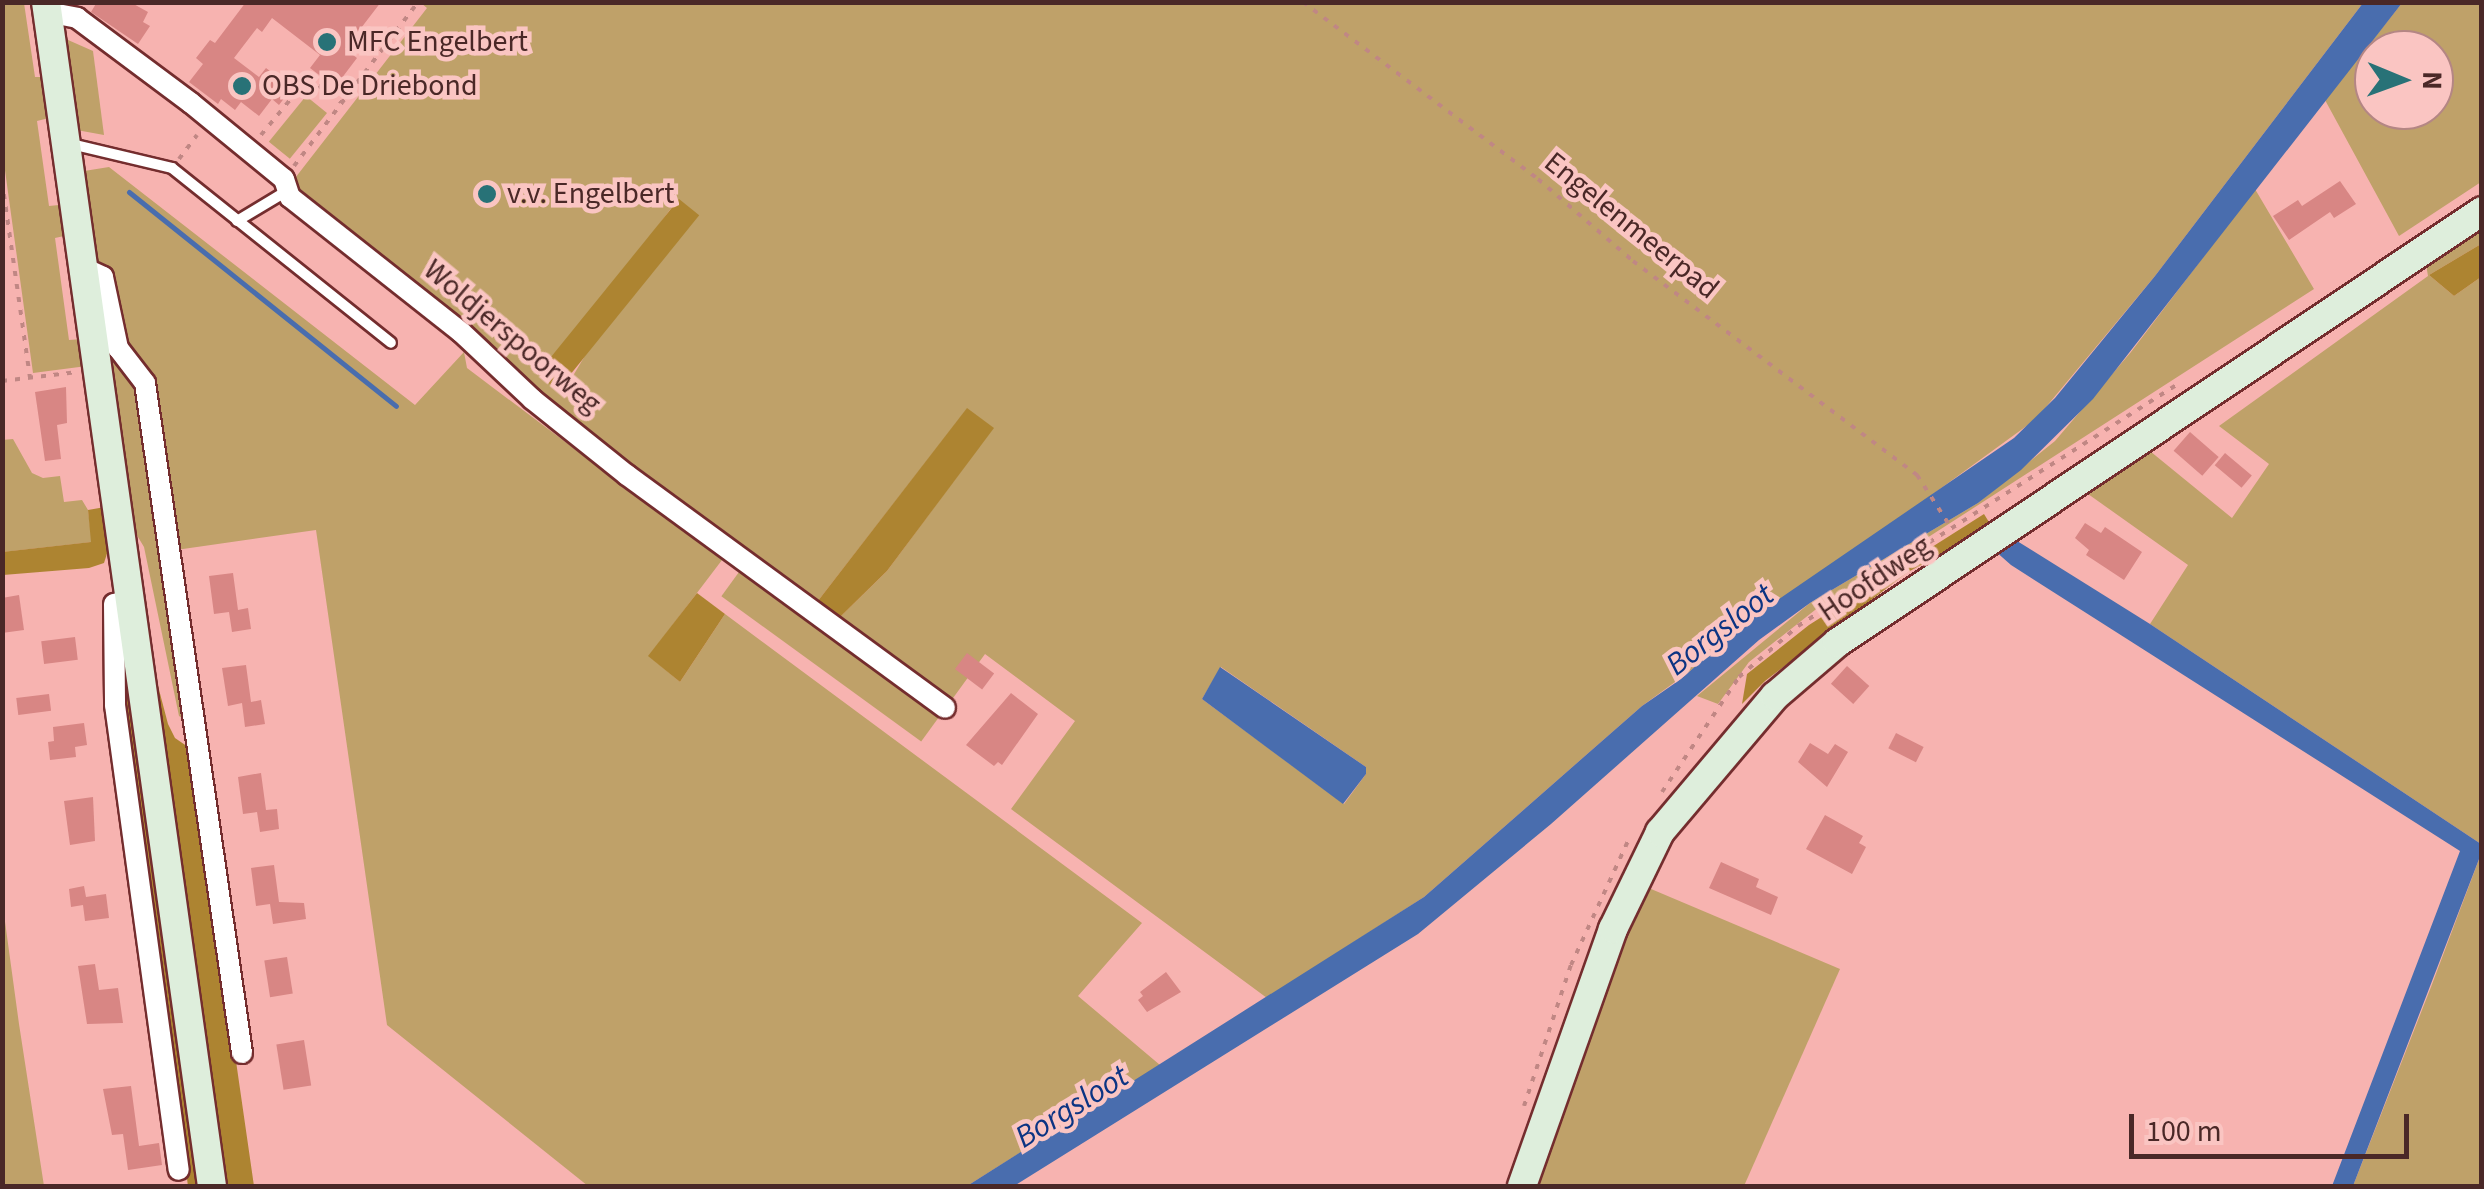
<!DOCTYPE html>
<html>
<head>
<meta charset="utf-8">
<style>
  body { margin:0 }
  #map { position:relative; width:2484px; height:1189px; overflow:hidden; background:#f7b3b0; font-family:"Source Sans 3",sans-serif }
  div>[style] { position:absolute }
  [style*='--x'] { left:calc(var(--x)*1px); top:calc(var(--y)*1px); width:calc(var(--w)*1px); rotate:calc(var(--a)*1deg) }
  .green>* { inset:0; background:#bfa169; transform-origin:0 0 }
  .forest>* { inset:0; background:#ad8431; transform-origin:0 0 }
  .water>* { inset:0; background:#496dae }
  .stream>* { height:5px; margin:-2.5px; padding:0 2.5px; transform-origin:2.5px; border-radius:2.5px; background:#496dae }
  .building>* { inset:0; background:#d88684; transform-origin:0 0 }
  .path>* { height:4px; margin-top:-2px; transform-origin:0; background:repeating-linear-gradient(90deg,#c08784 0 5px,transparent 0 13px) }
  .roads { filter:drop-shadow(2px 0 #742d2e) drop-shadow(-2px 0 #742d2e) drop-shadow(0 2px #742d2e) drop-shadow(0 -2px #742d2e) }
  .lane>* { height:10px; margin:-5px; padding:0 5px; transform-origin:5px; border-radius:5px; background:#fff }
  .street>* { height:20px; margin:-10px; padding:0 10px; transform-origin:10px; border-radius:10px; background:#fff }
  .secondary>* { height:28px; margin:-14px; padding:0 14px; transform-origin:14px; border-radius:14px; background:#deeedc }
  .dots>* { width:28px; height:28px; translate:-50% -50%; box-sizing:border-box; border:5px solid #fac5c2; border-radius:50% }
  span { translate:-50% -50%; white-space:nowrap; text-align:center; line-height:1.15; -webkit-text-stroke:9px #fac5c2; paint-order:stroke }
  .poi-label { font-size:30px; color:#4a2827 }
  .left { translate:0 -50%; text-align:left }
  .street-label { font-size:30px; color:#4a2827 }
  .water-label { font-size:32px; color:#0b3483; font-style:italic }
  .frame { position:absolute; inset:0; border:5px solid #4a2827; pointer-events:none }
  .north { position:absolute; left:2354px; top:30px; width:100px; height:100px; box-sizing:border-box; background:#fac5c2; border:2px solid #b48684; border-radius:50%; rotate:91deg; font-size:28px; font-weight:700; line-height:40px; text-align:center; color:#4a2827 }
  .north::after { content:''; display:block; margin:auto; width:35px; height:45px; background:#287277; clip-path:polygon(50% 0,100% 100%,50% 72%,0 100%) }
  .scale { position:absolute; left:2129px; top:1114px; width:280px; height:45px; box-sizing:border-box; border:5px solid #4a2827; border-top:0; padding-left:12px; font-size:30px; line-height:35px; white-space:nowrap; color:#4a2827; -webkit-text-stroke:8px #fac5c2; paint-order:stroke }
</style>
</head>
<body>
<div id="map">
  <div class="green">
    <i style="clip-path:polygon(2px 3px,24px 3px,35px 77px,44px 77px,49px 118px,37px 121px,49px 206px,59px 205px,64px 236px,55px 238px,69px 340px,83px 339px,87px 366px,33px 373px,3px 156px)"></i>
    <i style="clip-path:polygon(evenodd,421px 3px,2363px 3px,2155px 276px,2036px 419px,1642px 706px,1424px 897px,1267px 998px,1011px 809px,1075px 721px,985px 654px,948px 705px,836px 621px,887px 571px,993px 428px,967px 409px,814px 606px,552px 406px,292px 182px,427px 8px,421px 3px,678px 199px,564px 391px,563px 391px,545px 378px,678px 199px,421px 3px,1221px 667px,1366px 767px,1366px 774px,1344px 804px,1202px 699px,1221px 667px)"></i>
    <i style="clip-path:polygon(evenodd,2402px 3px,2481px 3px,2481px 182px,2399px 236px,2325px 100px,2402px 3px,2374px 50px,2434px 50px,2434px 110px,2374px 110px,2374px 50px)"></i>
    <i style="clip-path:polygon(59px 36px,93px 51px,104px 135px,71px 129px)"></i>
    <i style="left:306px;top:96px;width:27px;height:59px;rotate:39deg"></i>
    <i style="clip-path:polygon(109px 167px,415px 405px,464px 352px,467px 368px,722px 560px,649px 656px,680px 682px,725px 614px,1142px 923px,1078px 996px,1160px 1065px,967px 1186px,588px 1186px,387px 1025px,316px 530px,176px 550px,149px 371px,124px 346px,110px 278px,88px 246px,78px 172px)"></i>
    <i style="clip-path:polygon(2255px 189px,2314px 289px,1815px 610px,1749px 662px,1718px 704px,1697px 696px,1810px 603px,1978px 503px,2055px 441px,2131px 352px)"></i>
    <i style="clip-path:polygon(2481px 220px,2481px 244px,2429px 275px,2454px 296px,2481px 277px,2481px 844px,2150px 624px,2188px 565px,2081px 489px,2145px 447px,2232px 518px,2269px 464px,2219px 426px,2428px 276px,2425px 258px)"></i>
    <i style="clip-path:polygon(101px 338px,120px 371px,135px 385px,143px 404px,187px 721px,179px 716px,144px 547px,126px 517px)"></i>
    <i style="clip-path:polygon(13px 439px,32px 473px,43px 478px,60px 476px,64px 502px,82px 500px,88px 510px,92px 542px,3px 552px,2px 440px)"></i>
    <i style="left:739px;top:572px;width:247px;height:30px;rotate:36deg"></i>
    <i style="clip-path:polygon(2481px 854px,2481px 1186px,2353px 1186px,2431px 987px)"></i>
    <i style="clip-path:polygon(1644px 886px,1840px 969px,1744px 1186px,1538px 1186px)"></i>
    <i style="clip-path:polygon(3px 907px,19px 1024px,44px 1186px,3px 1186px)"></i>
  </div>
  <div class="forest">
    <i style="left:679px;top:199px;width:26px;height:225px;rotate:39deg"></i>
    <i style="clip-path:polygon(2481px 244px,2481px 277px,2454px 296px,2429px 275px)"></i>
    <i style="clip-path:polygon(967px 408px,994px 428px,887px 571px,836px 621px,814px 606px)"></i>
    <i style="clip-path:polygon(105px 507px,111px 541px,104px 563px,89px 568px,3px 575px,2px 552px,91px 542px,88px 510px)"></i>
    <i style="clip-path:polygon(1984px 514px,1992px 527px,1908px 572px,1765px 681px,1742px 704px,1747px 674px,1809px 625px)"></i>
    <i style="clip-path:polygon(697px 593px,725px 614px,680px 682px,648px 656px)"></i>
    <i style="clip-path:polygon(124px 623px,204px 1186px,188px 1186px,121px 703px)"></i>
    <i style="clip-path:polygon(152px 663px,168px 724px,175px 738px,191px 749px,254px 1186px,221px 1186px)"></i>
  </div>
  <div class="water">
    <i style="clip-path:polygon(2363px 3px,2402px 3px,2093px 399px,2021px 470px,1978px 503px,1810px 603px,1759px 640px,1551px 824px,1418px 934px,1014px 1186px,967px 1186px,1424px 897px,1642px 706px,1681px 679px,1747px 621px,2014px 438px,2055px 398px,2155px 276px)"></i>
    <i style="clip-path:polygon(2009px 536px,2150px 624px,2481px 844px,2481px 854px,2353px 1186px,2332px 1186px,2460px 851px,2011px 565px,1994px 550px)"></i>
    <i style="clip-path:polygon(1220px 667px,1366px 767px,1366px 774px,1343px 804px,1202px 699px)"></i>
  </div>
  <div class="stream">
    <i style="--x:129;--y:192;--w:342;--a:38.7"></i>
  </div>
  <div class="building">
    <i style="clip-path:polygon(97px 2px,130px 2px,148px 12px,143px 22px,150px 26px,138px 44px,91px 12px)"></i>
    <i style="clip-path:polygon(246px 2px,381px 2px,345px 49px,357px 58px,335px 87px,310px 68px,320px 55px,272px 18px,262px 32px,257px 28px,234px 58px,259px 77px,266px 68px,284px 82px,280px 87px,288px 93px,279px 105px,272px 99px,259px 116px,241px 102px,235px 110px,221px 99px,218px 104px,189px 82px,203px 64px,196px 58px,210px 40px,215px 43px)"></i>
    <i style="clip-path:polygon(2340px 181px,2356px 204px,2334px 218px,2330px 212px,2289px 240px,2273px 216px,2298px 200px,2302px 206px)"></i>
    <i style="clip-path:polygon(66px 387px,67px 423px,57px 425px,61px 459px,45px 461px,35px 392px)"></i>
    <i style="left:2190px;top:432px;width:38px;height:25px;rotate:41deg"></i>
    <i style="left:2225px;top:453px;width:35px;height:16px;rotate:40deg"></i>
    <i style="clip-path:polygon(2085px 523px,2101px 533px,2105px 527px,2142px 552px,2124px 580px,2086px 555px,2089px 550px,2075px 538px)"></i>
    <i style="clip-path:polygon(233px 573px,238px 610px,248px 608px,251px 629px,232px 632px,229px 612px,214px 614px,209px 576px)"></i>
    <i style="clip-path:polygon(19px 595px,24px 630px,2px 633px,2px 598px)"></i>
    <i style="left:75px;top:637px;width:23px;height:34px;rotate:83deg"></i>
    <i style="left:967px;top:653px;width:34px;height:20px;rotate:37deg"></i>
    <i style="clip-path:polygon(246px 665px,251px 702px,261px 700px,265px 724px,245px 727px,242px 703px,228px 706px,222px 668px)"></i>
    <i style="left:1847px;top:666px;width:30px;height:24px;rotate:42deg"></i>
    <i style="clip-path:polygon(1011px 693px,1038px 714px,1002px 765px,998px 762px,994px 766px,966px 745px)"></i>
    <i style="left:49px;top:694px;width:17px;height:33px;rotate:83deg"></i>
    <i style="clip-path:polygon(84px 723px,87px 745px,75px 747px,76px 757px,50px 760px,48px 742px,54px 741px,53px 727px)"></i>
    <i style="left:1896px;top:733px;width:31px;height:17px;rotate:27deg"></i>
    <i style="clip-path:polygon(1810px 743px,1828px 754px,1835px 744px,1848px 752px,1827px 787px,1798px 762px)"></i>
    <i style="clip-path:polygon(261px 773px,266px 810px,277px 809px,279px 829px,260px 832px,257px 812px,243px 814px,238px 777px)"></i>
    <i style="clip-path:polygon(93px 797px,95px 841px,70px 845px,64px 801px)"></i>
    <i style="clip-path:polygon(1825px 815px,1863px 836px,1859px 843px,1866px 847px,1852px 874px,1806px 849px)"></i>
    <i style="clip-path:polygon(1721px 862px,1759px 879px,1756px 887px,1778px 897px,1771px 915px,1709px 888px)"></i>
    <i style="clip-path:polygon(274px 865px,279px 902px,304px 903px,306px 919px,273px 924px,270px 904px,256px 906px,251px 868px)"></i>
    <i style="clip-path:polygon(84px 886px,86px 897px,106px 894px,109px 918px,85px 921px,83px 905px,71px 907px,69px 889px)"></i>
    <i style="left:287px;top:957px;width:37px;height:23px;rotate:81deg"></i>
    <i style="clip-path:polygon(95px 964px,99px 990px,118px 988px,123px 1023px,87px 1024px,78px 966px)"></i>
    <i style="clip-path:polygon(1166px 972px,1181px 992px,1147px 1012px,1138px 1000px,1143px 996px,1140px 992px)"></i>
    <i style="left:304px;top:1040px;width:46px;height:28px;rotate:81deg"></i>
    <i style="clip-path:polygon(131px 1086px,139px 1146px,159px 1143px,162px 1165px,128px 1170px,123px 1134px,112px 1135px,103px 1089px)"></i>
  </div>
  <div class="path">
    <i style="--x:1303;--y:2;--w:294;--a:37"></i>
    <i style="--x:1538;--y:179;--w:125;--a:40.8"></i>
    <i style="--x:1633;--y:261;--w:356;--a:37"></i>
    <i style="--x:1917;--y:475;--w:64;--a:57.1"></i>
    <i style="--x:261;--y:135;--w:74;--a:-50.5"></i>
    <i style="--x:308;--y:78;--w:41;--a:36"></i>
    <i style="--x:179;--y:159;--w:30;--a:-53"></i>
    <i style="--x:294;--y:166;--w:206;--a:-52.9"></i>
    <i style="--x:2;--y:181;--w:198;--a:81.9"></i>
    <i style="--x:2;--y:381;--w:76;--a:-6.8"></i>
    <i style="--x:1662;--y:792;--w:138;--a:-56.2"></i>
    <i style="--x:1739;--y:677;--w:78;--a:-40.8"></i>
    <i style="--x:1798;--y:626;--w:449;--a:-32.5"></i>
    <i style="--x:1524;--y:1106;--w:149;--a:-71.6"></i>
    <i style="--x:1571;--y:965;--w:136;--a:-65.3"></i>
  </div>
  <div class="roads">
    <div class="lane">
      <i style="--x:67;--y:143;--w:108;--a:13.4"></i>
      <i style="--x:172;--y:168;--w:280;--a:38.6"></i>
      <i style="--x:237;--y:221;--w:58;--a:-31"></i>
    </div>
    <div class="street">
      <i style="--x:47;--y:12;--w:31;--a:11"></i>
      <i style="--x:77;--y:18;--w:142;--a:36.7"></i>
      <i style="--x:191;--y:103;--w:120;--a:39.3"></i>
      <i style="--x:284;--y:179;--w:19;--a:72"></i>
      <i style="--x:290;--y:197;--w:218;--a:38.3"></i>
      <i style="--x:461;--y:332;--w:98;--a:43.3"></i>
      <i style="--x:532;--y:399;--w:122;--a:38.7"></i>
      <i style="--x:627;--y:475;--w:394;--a:36.2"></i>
      <i style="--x:84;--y:268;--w:21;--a:25"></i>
      <i style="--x:103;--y:277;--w:73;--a:78.1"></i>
      <i style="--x:118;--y:348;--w:44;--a:52.4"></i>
      <i style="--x:145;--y:383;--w:677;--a:81.76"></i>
      <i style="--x:130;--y:600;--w:16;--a:166"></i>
      <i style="--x:114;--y:604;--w:101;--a:89.4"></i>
      <i style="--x:115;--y:705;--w:469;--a:82.2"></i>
    </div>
    <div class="secondary">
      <i style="--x:46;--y:2;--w:1196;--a:82.02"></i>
      <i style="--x:1522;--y:1186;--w:273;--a:-70.5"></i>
      <i style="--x:1613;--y:929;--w:108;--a:-64.1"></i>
      <i style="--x:1660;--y:832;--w:178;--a:-49.8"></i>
      <i style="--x:1775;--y:696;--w:82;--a:-40.5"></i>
      <i style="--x:1837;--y:643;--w:776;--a:-33.81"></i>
    </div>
  </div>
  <div class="dots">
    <i style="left:327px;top:42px;background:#287277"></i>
    <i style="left:242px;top:86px;background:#287277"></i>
    <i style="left:487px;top:194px;background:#287277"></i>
  </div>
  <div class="poi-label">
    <span class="left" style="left:347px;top:42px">MFC Engelbert</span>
    <span class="left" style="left:262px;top:86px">OBS De Driebond</span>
    <span class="left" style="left:507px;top:194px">v.v. Engelbert</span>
  </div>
  <div class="street-label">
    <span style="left:1631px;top:226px;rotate:39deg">Engelenmeerpad</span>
    <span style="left:512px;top:337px;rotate:40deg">Woldjerspoorweg</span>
    <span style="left:1875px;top:579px;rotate:-34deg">Hoofdweg</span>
  </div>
  <div class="water-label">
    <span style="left:1720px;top:630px;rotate:-38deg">Borgsloot</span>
    <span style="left:1072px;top:1107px;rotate:-32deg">Borgsloot</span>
  </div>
  <div class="frame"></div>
  <div class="north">N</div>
  <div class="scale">100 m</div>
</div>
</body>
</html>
